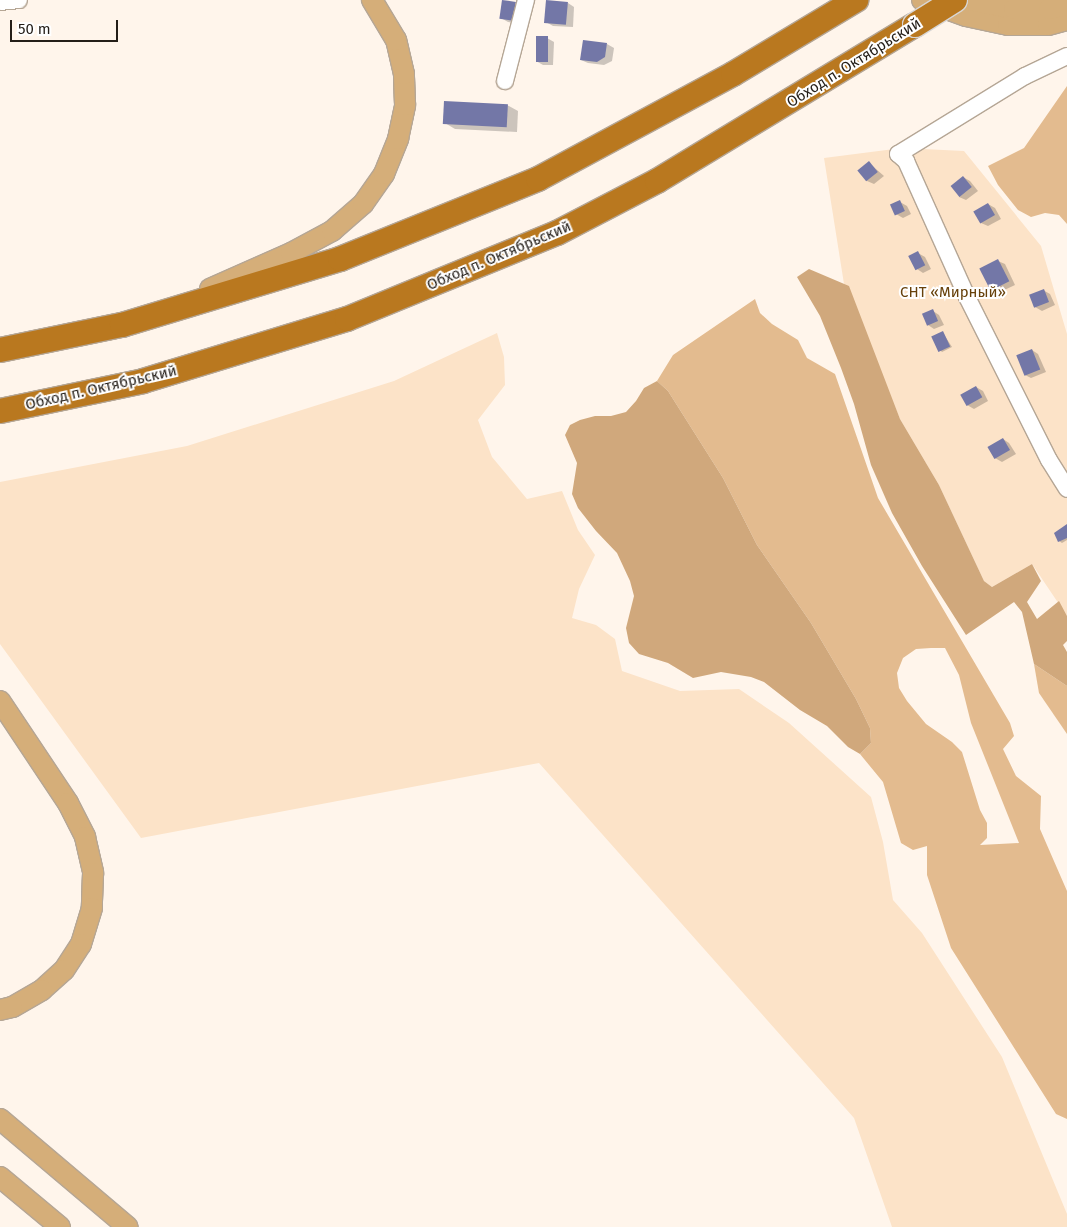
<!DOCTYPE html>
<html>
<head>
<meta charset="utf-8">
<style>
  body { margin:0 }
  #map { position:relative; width:1067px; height:1227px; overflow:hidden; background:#fff5eb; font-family:"Fira Sans",sans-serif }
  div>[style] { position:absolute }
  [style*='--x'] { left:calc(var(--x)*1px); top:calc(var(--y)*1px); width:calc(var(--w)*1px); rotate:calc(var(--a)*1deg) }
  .green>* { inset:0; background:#fce3c8 }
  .forest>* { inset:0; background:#e3bb8f }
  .water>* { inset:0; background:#d0a87c }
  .shadow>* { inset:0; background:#0003 }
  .building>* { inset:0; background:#7377a7; transform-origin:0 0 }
  .roads { filter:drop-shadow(1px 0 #b5a695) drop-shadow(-1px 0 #b5a695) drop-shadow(0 1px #b5a695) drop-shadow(0 -1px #b5a695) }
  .minor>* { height:16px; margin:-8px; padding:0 8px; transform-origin:8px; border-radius:8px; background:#fff }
  .major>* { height:20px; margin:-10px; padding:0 10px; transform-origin:10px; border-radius:10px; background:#d5ae79 }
  .highway>* { height:24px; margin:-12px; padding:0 12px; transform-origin:12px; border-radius:12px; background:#b9781f }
  .bridges { filter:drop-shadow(1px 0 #d8d6d5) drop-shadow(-1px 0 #d8d6d5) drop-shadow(0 1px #d8d6d5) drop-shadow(0 -1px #d8d6d5) }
  .highway-bridge>* { height:24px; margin:-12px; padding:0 12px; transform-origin:12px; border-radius:12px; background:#b9781f }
  span { translate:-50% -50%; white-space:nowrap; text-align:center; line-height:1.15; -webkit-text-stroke:4px #fff; paint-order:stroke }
  .street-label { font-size:15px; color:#241e18 }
  .park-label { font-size:15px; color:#67410b }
  .scale { position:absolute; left:10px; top:20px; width:108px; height:22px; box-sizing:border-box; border:2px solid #241e18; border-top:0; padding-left:6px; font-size:15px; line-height:18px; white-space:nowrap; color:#241e18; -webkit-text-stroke:4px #fff; paint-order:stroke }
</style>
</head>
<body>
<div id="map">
  <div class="green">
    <i style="clip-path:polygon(902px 148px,964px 151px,1041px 246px,1067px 334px,1067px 616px,1032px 564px,992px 587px,984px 581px,939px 485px,900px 419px,844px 284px,824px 158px)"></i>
    <i style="clip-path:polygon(497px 333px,504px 357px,505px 385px,478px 420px,492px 457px,527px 499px,562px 491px,578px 530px,595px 555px,579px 589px,572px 618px,596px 625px,615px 639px,622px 671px,680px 691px,739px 689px,789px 723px,871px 797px,883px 842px,893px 900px,922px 933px,1002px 1057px,1067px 1214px,1067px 1227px,892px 1227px,854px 1118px,539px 763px,141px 838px,0 644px,0 482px,187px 446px,394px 381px)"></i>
  </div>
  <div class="forest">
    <i style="clip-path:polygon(1067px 86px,1067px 224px,1059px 215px,1045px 213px,1031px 217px,1018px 210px,998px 185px,988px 166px,1024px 148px)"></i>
    <i style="clip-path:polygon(evenodd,755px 299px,760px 313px,772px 324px,798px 340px,807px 358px,835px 374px,878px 498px,1010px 723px,1014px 736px,1003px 749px,1016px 776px,1041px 796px,1040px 829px,1067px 891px,1067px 1119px,1056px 1114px,951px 948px,927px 875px,927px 846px,913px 850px,901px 843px,883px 782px,860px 754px,871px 743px,870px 728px,856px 699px,811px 623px,757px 545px,723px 478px,668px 391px,657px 381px,673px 355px,755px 299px,931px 648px,945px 648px,959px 675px,971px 723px,1019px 843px,980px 845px,987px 838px,987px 823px,980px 810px,962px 752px,952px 742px,926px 724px,907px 701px,899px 688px,897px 673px,903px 658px,916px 649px,931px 648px)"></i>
    <i style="clip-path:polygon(1034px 664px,1067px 686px,1067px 734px,1039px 693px)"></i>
  </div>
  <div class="water">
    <i style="clip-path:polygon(809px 269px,849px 286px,900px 419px,939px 485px,984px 581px,992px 587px,1032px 564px,1041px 581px,1027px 602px,1037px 619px,1059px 601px,1067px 616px,1067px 641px,1063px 645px,1067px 652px,1067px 686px,1034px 664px,1022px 612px,1014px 602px,966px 635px,922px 566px,892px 513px,871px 465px,854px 404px,841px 368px,820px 316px,797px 277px)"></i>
    <i style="clip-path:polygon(657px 381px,668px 391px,723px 478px,757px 545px,811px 623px,856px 699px,870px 728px,871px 743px,860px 754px,848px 747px,827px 726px,800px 710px,764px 682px,751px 677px,721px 672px,693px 678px,668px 663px,639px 654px,629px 643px,626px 628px,634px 596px,630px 581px,617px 553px,596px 531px,578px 508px,572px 494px,577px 463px,565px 435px,570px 425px,580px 420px,595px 416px,611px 416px,626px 412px,636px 401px,644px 388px)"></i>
  </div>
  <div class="shadow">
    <i style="clip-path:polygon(568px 3px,574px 7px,573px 27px,553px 26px,546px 22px)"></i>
    <i style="clip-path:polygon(516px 4px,522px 7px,520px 24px,508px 22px,501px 18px)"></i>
    <i style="clip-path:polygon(547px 38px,554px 42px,553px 65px,543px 65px,536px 61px)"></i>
    <i style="clip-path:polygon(607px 44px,614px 48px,612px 61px,604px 65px,588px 63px,581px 60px)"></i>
    <i style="clip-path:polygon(507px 105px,518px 111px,517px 132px,455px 129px,445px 123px)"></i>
    <i style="clip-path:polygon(869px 163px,884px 176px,874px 184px,867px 181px,859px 170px)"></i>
    <i style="clip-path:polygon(963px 177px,970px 181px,978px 191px,966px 200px,959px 197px)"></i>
    <i style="clip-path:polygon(900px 202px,907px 206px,911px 214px,903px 218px,896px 214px)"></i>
    <i style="clip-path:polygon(988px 204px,995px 208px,1001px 219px,988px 226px,981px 223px)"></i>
    <i style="clip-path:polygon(918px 253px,925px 257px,931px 269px,923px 273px,917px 269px)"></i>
    <i style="clip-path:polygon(998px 261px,1005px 264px,1015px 285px,998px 293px,991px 290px,981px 269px)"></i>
    <i style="clip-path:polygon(1043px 290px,1050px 294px,1055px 305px,1042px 311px,1035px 307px)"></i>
    <i style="clip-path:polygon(933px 311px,939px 315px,944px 325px,934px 329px,928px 325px)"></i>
    <i style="clip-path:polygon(943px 333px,952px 347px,942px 352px,940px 350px)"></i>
    <i style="clip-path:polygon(1032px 350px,1038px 354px,1046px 372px,1031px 378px,1025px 375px)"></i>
    <i style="clip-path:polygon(976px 387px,983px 391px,988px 401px,974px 409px,967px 405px)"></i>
    <i style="clip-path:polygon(1003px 439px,1009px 443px,1016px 454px,1002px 462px,995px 458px)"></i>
    <i style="clip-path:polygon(1067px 525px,1067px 540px,1062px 543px,1059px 541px)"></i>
  </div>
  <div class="building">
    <i style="left:502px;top:0;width:14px;height:19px;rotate:8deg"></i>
    <i style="left:546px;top:0;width:22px;height:23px;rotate:5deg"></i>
    <i style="left:536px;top:36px;width:12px;height:26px"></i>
    <i style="clip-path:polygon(583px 40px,607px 43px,605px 57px,597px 62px,580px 60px)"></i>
    <i style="left:444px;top:101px;width:64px;height:23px;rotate:3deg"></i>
    <i style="left:869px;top:161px;width:14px;height:15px;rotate:51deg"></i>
    <i style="left:963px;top:176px;width:14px;height:16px;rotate:51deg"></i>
    <i style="left:900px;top:200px;width:12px;height:11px;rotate:66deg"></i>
    <i style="left:988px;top:203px;width:14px;height:17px;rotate:60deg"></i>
    <i style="left:918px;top:251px;width:16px;height:11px;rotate:63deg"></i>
    <i style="left:998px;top:259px;width:25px;height:21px;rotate:63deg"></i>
    <i style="left:1044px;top:289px;width:14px;height:16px;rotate:69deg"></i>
    <i style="left:933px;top:309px;width:13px;height:12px;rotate:67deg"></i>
    <i style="left:943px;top:331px;width:17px;height:13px;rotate:65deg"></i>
    <i style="left:1032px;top:349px;width:22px;height:17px;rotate:68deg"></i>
    <i style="left:976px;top:386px;width:13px;height:18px;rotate:61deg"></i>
    <i style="left:1003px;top:438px;width:14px;height:18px;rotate:60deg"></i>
    <i style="clip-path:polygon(1067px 524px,1067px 538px,1058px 542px,1054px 533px)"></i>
  </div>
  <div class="roads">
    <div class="minor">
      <i style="--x:0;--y:2;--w:19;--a:-6"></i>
      <i style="--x:1067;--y:56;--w:47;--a:154.5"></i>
      <i style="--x:1025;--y:76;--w:149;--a:148.4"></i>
      <i style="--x:898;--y:154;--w:11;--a:41"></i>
      <i style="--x:906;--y:161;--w:149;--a:65.8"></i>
      <i style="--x:967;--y:297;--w:182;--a:63.3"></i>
      <i style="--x:1049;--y:460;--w:34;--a:58"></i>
      <i style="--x:505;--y:81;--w:84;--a:-75.5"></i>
    </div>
    <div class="major">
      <i style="--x:922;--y:0;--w:47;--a:20"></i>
      <i style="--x:966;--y:16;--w:43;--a:12.1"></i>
      <i style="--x:1008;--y:25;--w:40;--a:0"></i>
      <i style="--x:1048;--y:25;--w:20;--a:-15"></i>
      <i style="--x:969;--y:0;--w:46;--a:11.3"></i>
      <i style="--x:1014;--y:9;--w:35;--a:0"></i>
      <i style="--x:1049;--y:9;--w:18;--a:-13"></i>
      <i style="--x:210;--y:289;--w:89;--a:-24"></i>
      <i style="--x:291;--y:253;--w:47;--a:-28.2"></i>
      <i style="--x:332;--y:231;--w:41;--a:-41.1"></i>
      <i style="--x:363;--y:204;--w:37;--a:-55"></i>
      <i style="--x:384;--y:174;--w:38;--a:-68"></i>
      <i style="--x:398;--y:139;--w:35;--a:-78"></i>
      <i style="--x:405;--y:105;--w:31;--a:-92"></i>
      <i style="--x:404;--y:74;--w:35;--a:-103"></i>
      <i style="--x:396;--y:40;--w:47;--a:-121"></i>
      <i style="--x:0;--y:701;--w:123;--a:56.3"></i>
      <i style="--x:68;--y:803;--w:38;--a:63"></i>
      <i style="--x:85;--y:837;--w:37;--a:77"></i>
      <i style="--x:93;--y:873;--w:35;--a:92"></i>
      <i style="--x:92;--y:908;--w:38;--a:107"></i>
      <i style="--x:81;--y:944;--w:31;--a:123"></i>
      <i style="--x:64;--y:970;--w:30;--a:138"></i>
      <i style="--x:42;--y:990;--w:34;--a:150"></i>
      <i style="--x:12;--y:1007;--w:12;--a:166"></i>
      <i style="--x:0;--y:1119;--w:167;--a:40.2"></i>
      <i style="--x:0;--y:1177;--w:78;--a:39.8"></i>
    </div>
    <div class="highway">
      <i style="--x:0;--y:350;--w:125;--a:-11.6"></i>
      <i style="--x:122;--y:325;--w:228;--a:-16.8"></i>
      <i style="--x:340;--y:259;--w:214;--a:-22"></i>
      <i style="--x:538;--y:179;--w:221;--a:-28.3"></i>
      <i style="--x:733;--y:74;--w:144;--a:-31"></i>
      <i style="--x:0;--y:411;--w:146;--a:-11.8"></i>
      <i style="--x:143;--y:381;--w:213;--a:-16.9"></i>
      <i style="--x:347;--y:319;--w:227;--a:-22.3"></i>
      <i style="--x:557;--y:233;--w:113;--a:-27.5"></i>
      <i style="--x:657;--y:181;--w:301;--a:-31.2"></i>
    </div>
  </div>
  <div class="bridges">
    <div class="highway-bridge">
      <i style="--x:915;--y:25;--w:47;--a:-32"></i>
    </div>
  </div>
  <div class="street-label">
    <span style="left:854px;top:63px;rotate:-32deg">Обход п. Октябрьский</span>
    <span style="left:499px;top:256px;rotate:-23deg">Обход п. Октябрьский</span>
    <span style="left:101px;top:388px;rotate:-13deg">Обход п. Октябрьский</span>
  </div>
  <div class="park-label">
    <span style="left:953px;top:293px">СНТ «Мирный»</span>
  </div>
  <div class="scale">50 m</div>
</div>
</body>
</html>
